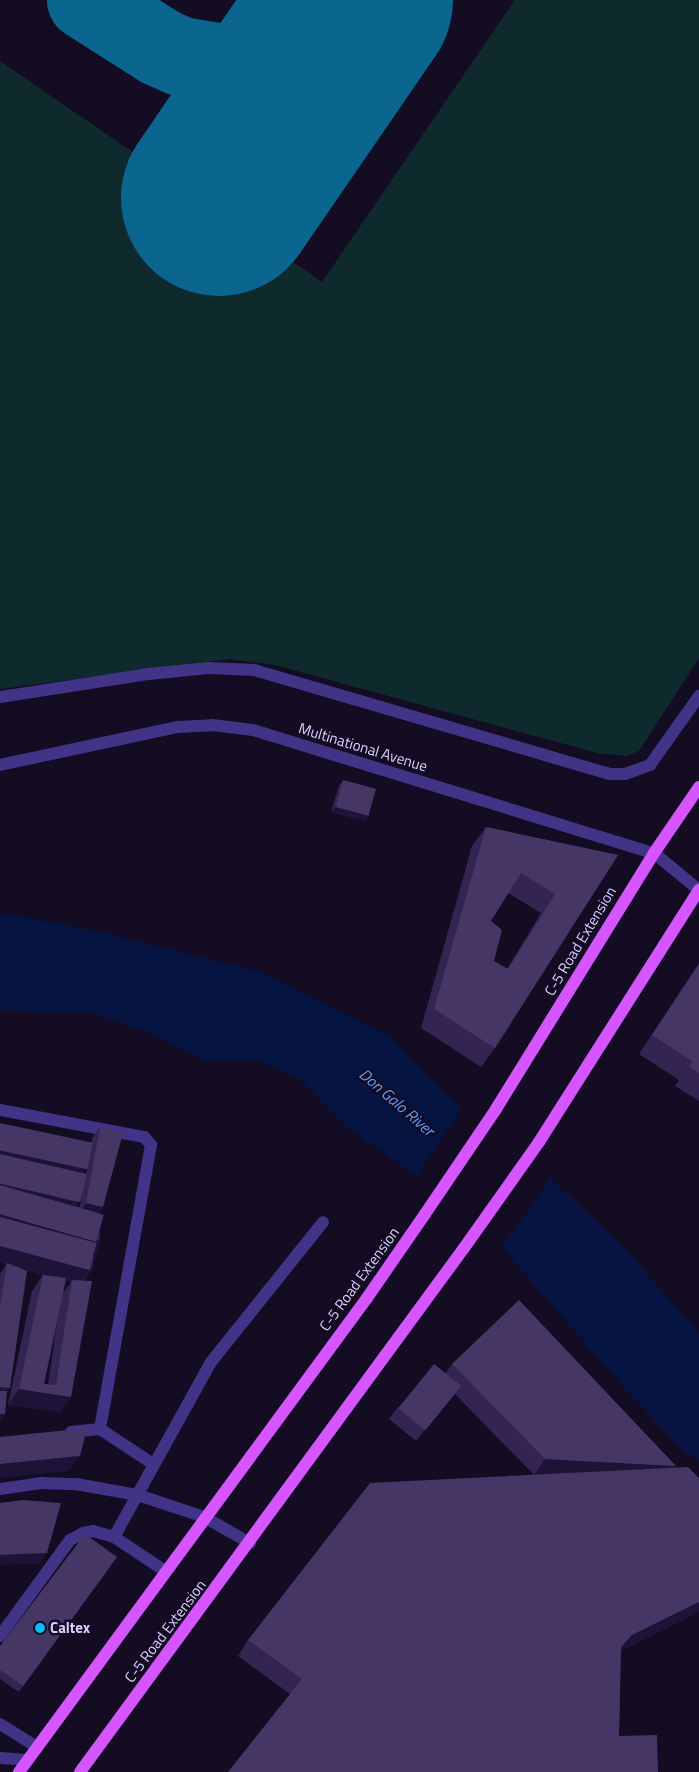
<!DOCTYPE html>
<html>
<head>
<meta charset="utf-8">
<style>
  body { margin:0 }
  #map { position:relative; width:699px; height:1772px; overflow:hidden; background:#130c23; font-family:"Titillium Web",sans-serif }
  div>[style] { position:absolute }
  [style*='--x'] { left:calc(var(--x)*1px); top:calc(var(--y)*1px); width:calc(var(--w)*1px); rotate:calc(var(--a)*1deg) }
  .green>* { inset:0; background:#0f2a2d }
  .water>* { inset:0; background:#061442 }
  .pier>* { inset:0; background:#130c23 }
  .taxiway>* { height:79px; margin:-39.5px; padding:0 39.5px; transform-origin:39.5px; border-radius:39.5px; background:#0a668e }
  .runway>* { height:196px; margin:-98px; padding:0 98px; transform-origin:98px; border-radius:98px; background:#0a668e }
  .minor>* { height:12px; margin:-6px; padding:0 6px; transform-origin:6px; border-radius:6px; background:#413385 }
  .major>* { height:12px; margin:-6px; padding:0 6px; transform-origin:6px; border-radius:6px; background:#d555ff }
  .wall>* { inset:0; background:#332452 }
  .shaded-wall>* { inset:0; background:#1e1337; transform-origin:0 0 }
  .building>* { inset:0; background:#453665; transform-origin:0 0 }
  .dots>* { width:14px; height:14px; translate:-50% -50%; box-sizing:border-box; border:2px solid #130c23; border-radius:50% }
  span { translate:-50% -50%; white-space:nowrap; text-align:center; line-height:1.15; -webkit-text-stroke:5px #130c23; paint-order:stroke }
  .street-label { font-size:15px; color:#daceff }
  .poi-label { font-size:15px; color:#daceff; font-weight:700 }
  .left { translate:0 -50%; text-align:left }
  .water-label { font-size:16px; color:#5c9fff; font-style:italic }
</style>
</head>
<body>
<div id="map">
  <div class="green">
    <i style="clip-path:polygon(515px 0,699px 0,699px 658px,639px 751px,627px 756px,597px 753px,275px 665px,230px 659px,0 689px,0 61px,322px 282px)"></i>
  </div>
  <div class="water">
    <i style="clip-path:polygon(0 913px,92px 930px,261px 972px,389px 1035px,462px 1110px,552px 1179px,632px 1256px,699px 1334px,699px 1462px,682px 1449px,633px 1398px,478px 1220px,346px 1126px,299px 1078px,253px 1059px,205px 1061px,146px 1031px,95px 1014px,0 1010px)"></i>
  </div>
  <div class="pier">
    <i style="clip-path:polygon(463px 1107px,552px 1176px,500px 1250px,476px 1222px,415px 1178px)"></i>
  </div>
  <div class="taxiway">
    <i style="--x:86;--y:0;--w:88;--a:32.4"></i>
    <i style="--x:160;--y:47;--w:22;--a:24"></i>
    <i style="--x:180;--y:56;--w:44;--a:9.2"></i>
    <i style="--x:223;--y:63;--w:44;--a:-7.8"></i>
    <i style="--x:267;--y:57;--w:37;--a:-27"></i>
    <i style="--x:300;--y:40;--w:62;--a:-39.8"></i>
  </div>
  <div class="runway">
    <i style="--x:219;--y:198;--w:240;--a:-55.5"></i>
  </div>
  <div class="minor">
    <i style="--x:0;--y:697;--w:151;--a:-8.8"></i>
    <i style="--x:149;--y:674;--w:60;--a:-5.7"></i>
    <i style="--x:209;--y:668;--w:45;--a:2.5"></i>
    <i style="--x:254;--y:670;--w:371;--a:16.3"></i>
    <i style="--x:610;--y:774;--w:15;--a:0"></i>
    <i style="--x:625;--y:774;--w:27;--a:-20"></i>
    <i style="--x:650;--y:765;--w:85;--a:-54.6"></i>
    <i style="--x:0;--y:765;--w:182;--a:-12.1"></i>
    <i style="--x:178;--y:727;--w:34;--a:-3"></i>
    <i style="--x:212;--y:725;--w:41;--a:7"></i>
    <i style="--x:253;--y:730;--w:419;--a:17.1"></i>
    <i style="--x:654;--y:853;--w:58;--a:39.4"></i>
    <i style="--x:0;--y:1110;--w:147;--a:10.6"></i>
    <i style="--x:144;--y:1137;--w:11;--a:49"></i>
    <i style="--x:151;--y:1145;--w:289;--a:100.2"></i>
    <i style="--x:71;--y:1432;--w:29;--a:-6"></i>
    <i style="--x:100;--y:1429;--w:64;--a:33.4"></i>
    <i style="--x:0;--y:1489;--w:41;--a:-8.3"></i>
    <i style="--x:41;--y:1483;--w:35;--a:2"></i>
    <i style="--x:76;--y:1484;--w:63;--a:10.1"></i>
    <i style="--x:138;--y:1495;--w:70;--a:18.4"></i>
    <i style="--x:204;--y:1517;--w:53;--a:29.5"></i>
    <i style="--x:114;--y:1537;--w:200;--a:-61"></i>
    <i style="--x:211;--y:1362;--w:179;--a:-51.3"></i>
    <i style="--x:0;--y:1636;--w:119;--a:-53.9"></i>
    <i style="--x:70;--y:1540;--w:15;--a:-28"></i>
    <i style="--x:83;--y:1533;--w:10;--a:-11"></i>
    <i style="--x:93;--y:1531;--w:22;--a:16"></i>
    <i style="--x:114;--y:1537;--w:61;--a:33.7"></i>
    <i style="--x:0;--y:1724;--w:44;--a:31.9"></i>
    <i style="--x:0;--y:1758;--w:27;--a:4"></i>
  </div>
  <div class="major">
    <i style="--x:19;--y:1772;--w:588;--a:-53.71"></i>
    <i style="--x:367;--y:1298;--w:102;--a:-55.4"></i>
    <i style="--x:425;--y:1214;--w:127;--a:-55.9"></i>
    <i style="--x:496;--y:1109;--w:301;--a:-58.3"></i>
    <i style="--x:654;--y:853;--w:80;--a:-55.7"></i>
    <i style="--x:80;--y:1772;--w:650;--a:-53.77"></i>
    <i style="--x:464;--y:1248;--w:130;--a:-54.7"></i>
    <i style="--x:539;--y:1142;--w:299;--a:-57.6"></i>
  </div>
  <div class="wall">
    <i style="clip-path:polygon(343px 780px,369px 815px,365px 821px,331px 812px,339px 786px)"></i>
    <i style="clip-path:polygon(evenodd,486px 827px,618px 855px,495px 1048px,481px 1067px,421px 1028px,472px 846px,486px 827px,508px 893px,541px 913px,507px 969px,494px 961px,491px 921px,508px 893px)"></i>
    <i style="clip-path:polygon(699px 963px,699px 1101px,675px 1086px,679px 1080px,639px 1054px)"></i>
    <i style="clip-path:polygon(evenodd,100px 1127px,103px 1207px,99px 1213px,100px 1240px,96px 1245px,92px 1269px,84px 1281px,71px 1397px,60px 1412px,8px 1405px,32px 1291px,43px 1275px,47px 1276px,23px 1269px,6px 1394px,0 1421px,0 1274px,6px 1265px,0 1263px,92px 1141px,92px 1138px,100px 1127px,90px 1152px,86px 1174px,81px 1173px,85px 1167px,90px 1152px,100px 1127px,84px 1184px,80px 1207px,75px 1206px,84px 1184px,100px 1127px,66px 1280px,71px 1282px,63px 1293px,66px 1280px,100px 1127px,57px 1322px,48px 1384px,44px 1384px,57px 1322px)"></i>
    <i style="clip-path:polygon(452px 1364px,676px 1466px,675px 1468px,621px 1651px,619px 1736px,658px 1772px,290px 1694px,238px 1656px,248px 1640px,534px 1475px,455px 1394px,416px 1441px,389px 1419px,397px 1408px,445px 1374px)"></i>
    <i style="clip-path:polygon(117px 1557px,19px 1692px,0 1679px,0 1646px)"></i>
  </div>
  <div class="shaded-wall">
    <i style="clip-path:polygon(335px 807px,369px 815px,365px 821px,331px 812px)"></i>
    <i style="left:0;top:1150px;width:87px;height:13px;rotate:11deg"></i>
    <i style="left:0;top:1183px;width:80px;height:13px;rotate:14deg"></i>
    <i style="clip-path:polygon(86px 1203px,103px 1207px,95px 1218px,79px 1214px)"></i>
    <i style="left:0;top:1213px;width:104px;height:18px;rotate:15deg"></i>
    <i style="clip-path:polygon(0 1245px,92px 1269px,81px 1284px,72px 1280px,71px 1282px,7px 1265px,7px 1263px,6px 1265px,0 1263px)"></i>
    <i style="clip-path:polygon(461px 1386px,453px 1397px,416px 1441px,424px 1430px)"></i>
    <i style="clip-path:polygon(0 1387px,10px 1388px,3px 1399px,0 1399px)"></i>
    <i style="clip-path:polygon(19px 1389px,71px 1397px,60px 1412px,8px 1405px)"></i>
    <i style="clip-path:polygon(0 1414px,5px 1414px,0 1421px)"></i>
    <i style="clip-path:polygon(80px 1456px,69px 1471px,0 1478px,0 1464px)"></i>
    <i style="clip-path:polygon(545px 1459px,676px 1466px,665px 1482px,534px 1475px)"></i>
    <i style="clip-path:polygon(47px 1553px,39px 1564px,0 1565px,0 1555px)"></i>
    <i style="clip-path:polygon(699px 1602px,699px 1612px,621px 1651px,621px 1647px,632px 1635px)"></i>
  </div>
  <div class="building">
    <i style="left:343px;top:780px;width:34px;height:28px;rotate:15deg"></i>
    <i style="clip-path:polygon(evenodd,486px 827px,618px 855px,495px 1048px,434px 1009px,486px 827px,521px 873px,555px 894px,508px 969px,494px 961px,502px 930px,491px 921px,521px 873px)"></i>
    <i style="clip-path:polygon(699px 964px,699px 1073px,689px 1067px,692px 1061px,652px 1035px)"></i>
    <i style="left:0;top:1123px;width:95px;height:27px;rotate:12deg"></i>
    <i style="clip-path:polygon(100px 1127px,123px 1133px,103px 1207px,86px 1203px)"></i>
    <i style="left:0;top:1154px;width:89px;height:29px;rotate:13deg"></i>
    <i style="left:0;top:1185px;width:108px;height:28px;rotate:16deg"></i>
    <i style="left:0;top:1217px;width:100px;height:28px;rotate:15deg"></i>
    <i style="clip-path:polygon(7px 1263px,27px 1271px,10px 1388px,0 1387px,0 1307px)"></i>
    <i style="clip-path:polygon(43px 1275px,66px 1278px,44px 1384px,56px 1385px,72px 1280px,92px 1281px,71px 1397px,19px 1389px)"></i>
    <i style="clip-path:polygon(519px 1300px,676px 1466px,545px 1459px,452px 1364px)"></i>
    <i style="left:434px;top:1364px;width:35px;height:57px;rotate:39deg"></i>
    <i style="clip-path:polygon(0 1391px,7px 1391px,5px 1414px,0 1414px)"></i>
    <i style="clip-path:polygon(87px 1428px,80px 1456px,0 1464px,0 1437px)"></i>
    <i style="clip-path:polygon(688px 1467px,699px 1478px,699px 1602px,632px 1635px,621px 1647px,619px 1736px,657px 1735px,658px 1772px,228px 1772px,302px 1679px,248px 1640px,370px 1483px)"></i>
    <i style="clip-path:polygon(23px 1500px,61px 1503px,47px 1553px,0 1555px,0 1503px)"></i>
    <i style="clip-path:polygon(85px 1534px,117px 1557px,23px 1686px,0 1670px,0 1646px)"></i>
  </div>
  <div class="dots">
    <i style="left:40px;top:1628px;background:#00c1f9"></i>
  </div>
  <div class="street-label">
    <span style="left:363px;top:747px;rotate:17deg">Multinational Avenue</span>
    <span style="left:580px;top:941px;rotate:-59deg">C-5 Road Extension</span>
    <span style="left:359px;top:1279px;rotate:-54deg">C-5 Road Extension</span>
    <span style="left:165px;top:1631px;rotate:-53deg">C-5 Road Extension</span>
  </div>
  <div class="poi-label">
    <span class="left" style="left:50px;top:1628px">Caltex</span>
  </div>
  <div class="water-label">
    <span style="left:397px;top:1102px;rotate:41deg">Don Galo River</span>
  </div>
</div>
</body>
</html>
